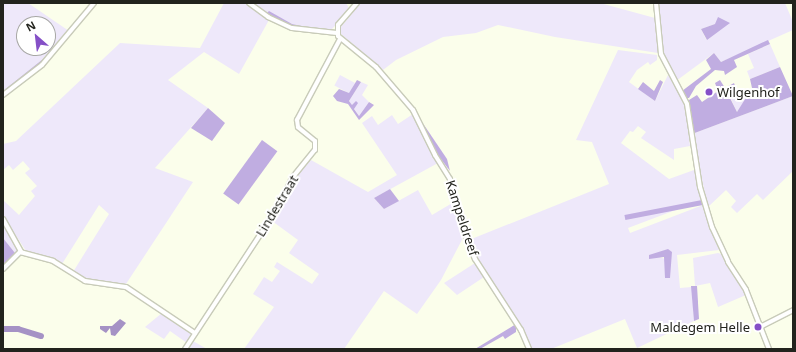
<!DOCTYPE html>
<html>
<head>
<meta charset="utf-8">
<style>
  body { margin:0 }
  #map { position:relative; width:796px; height:352px; overflow:hidden; background:#fbfeeb; font-family:"Noto Sans",sans-serif }
  div>[style] { position:absolute }
  [style*='--x'] { left:calc(var(--x)*1px); top:calc(var(--y)*1px); width:calc(var(--w)*1px); rotate:calc(var(--a)*1deg) }
  .green>* { inset:0; background:#eee8fa; transform-origin:0 0 }
  .forest>* { inset:0; background:#c0ade1; transform-origin:0 0 }
  .water>* { inset:0; background:#a592c5 }
  .river>* { height:6px; margin:-3px; padding:0 3px; transform-origin:3px; border-radius:3px; background:#a592c5 }
  .roads { filter:drop-shadow(1px 0 #c8cbb9) drop-shadow(-1px 0 #c8cbb9) drop-shadow(0 1px #c8cbb9) drop-shadow(0 -1px #c8cbb9) }
  .minor>* { height:4px; margin:-2px; padding:0 2px; transform-origin:2px; border-radius:2px; background:#fff }
  .dots>* { width:11px; height:11px; translate:-50% -50%; box-sizing:border-box; border:2px solid #fff; border-radius:50% }
  span { translate:-50% -50%; white-space:nowrap; text-align:center; line-height:1.15; -webkit-text-stroke:4px #fff; paint-order:stroke }
  .poi-label { font-size:13px; color:#22231d }
  .left { translate:0 -50%; text-align:left }
  .right { translate:-100% -50%; text-align:right }
  .street-label { font-size:13px; color:#22231d }
  .frame { position:absolute; inset:0; border:4px solid #22231d; pointer-events:none }
  .north { position:absolute; left:16px; top:16px; width:40px; height:40px; box-sizing:border-box; background:#fff; border:1px solid #a7a7a5; border-radius:50%; rotate:332deg; font-size:11px; font-weight:700; line-height:16px; text-align:center; color:#22231d }
  .north::after { content:''; display:block; margin:auto; width:14px; height:18px; background:#8550c7; clip-path:polygon(50% 0,100% 100%,50% 72%,0 100%) }
</style>
</head>
<body>
<div id="map">
  <div class="green">
    <i style="clip-path:polygon(evenodd,3px 3px,28px 3px,69px 31px,43px 59px,3px 91px,3px 3px,24px 24px,48px 24px,48px 48px,24px 48px,24px 24px)"></i>
    <i style="clip-path:polygon(224px 3px,245px 3px,269px 20px,239px 74px,204px 52px,168px 80px,208px 108px,155px 168px,193px 182px,126px 284px,85px 279px,73px 272px,109px 214px,99px 205px,62px 264px,26px 251px,3px 216px,3px 200px,19px 215px,35px 196px,31px 191px,37px 186px,25px 173px,30px 169px,23px 161px,13px 170px,9px 165px,3px 170px,3px 144px,16px 141px,120px 43px,200px 48px)"></i>
    <i style="clip-path:polygon(251px 3px,346px 3px,350px 10px,330px 31px,326px 31px,292px 24px,266px 14px)"></i>
    <i style="clip-path:polygon(361px 3px,600px 3px,655px 18px,658px 53px,555px 37px,498px 25px,476px 33px,443px 37px,396px 60px,383px 70px,340px 33px,340px 28px)"></i>
    <i style="clip-path:polygon(evenodd,658px 3px,785px 3px,793px 22px,793px 30px,721px 62px,714px 53px,676px 81px,663px 55px,658px 3px,715px 24px,707px 40px,706px 39px,701px 29px,715px 24px)"></i>
    <i style="clip-path:polygon(770px 44px,780px 67px,750px 79px,747px 71px,754px 68px,748px 54px)"></i>
    <i style="clip-path:polygon(evenodd,618px 50px,657px 55px,657px 60px,650px 65px,648px 62px,637px 70px,629px 82px,655px 101px,668px 75px,685px 103px,690px 146px,674px 149px,674px 160px,641px 138px,646px 132px,638px 126px,633px 132px,630px 131px,621px 143px,669px 179px,694px 170px,702px 200px,628px 228px,630px 233px,703px 205px,719px 250px,677px 255px,680px 288px,692px 287px,694px 321px,637px 348px,625px 319px,551px 349px,531px 349px,521px 325px,479px 262px,469px 240px,609px 184px,592px 142px,576px 140px,618px 50px,672px 252px,665px 277px,665px 259px,659px 257px,672px 252px)"></i>
    <i style="left:340px;top:75px;width:17px;height:12px;rotate:28deg"></i>
    <i style="clip-path:polygon(361px 82px,368px 85px,362px 95px,369px 102px,359px 116px,349px 101px)"></i>
    <i style="clip-path:polygon(750px 90px,741px 107px,737px 112px,730px 97px)"></i>
    <i style="clip-path:polygon(793px 96px,793px 171px,763px 200px,757px 194px,737px 213px,731px 207px,736px 201px,726px 190px,708px 207px,692px 134px)"></i>
    <i style="clip-path:polygon(413px 114px,438px 163px,374px 198px,384px 209px,418px 190px,432px 215px,454px 202px,464px 236px,441px 280px,417px 314px,384px 291px,344px 349px,244px 349px,274px 307px,253px 294px,264px 277px,272px 282px,280px 271px,274px 267px,277px 262px,312px 284px,319px 274px,289px 253px,298px 240px,272px 221px,290px 193px,294px 179px,311px 160px,368px 192px,397px 175px,362px 123px,372px 116px,378px 125px,392px 115px,398px 124px)"></i>
    <i style="clip-path:polygon(3px 222px,18px 249px,15px 253px,3px 238px)"></i>
    <i style="clip-path:polygon(718px 253px,721px 254px,746px 295px,718px 307px,710px 283px,695px 286px,693px 258px)"></i>
    <i style="clip-path:polygon(475px 263px,484px 277px,457px 295px,444px 283px)"></i>
    <i style="clip-path:polygon(162px 313px,191px 332px,192px 336px,187px 343px,170px 331px,164px 339px,145px 327px)"></i>
    <i style="clip-path:polygon(18px 327px,25px 329px,37px 334px,3px 330px,3px 328px)"></i>
    <i style="clip-path:polygon(193px 341px,207px 349px,188px 349px)"></i>
  </div>
  <div class="forest">
    <i style="clip-path:polygon(269px 11px,292px 24px,326px 31px,290px 26px,266px 14px)"></i>
    <i style="clip-path:polygon(718px 17px,730px 23px,707px 40px,701px 29px,715px 24px)"></i>
    <i style="clip-path:polygon(69px 31px,42px 64px,3px 94px,3px 91px,43px 59px)"></i>
    <i style="clip-path:polygon(768px 40px,770px 44px,734px 60px,737px 67px,725px 75px,724px 71px,715px 70px,696px 86px,689px 98px,686px 98px,682px 91px,711px 69px,706px 60px,714px 53px,721px 62px)"></i>
    <i style="clip-path:polygon(780px 67px,793px 96px,692px 134px,689px 100px,697px 95px,702px 102px,718px 91px,715px 83px,720px 80px,725px 88px,734px 83px,738px 94px,730px 98px,737px 112px,752px 88px,750px 79px)"></i>
    <i style="clip-path:polygon(357px 80px,361px 82px,349px 101px,352px 105px,356px 101px,358px 103px,354px 109px,359px 116px,369px 102px,374px 105px,359px 120px,348px 104px,337px 101px,333px 96px,339px 89px,349px 93px)"></i>
    <i style="clip-path:polygon(660px 80px,663px 82px,655px 101px,638px 89px,643px 82px,654px 91px)"></i>
    <i style="clip-path:polygon(208px 108px,225px 123px,212px 141px,191px 128px)"></i>
    <i style="clip-path:polygon(422px 122px,447px 159px,450px 171px,434px 150px)"></i>
    <i style="left:262px;top:140px;width:19px;height:66px;rotate:36deg"></i>
    <i style="clip-path:polygon(390px 189px,399px 201px,384px 209px,374px 198px)"></i>
    <i style="left:702px;top:200px;width:5px;height:79px;rotate:79deg"></i>
    <i style="clip-path:polygon(3px 238px,15px 253px,3px 266px)"></i>
    <i style="clip-path:polygon(668px 249px,672px 252px,670px 278px,665px 278px,664px 257px,649px 259px,649px 255px)"></i>
    <i style="clip-path:polygon(691px 286px,697px 286px,699px 319px,694px 321px)"></i>
    <i style="clip-path:polygon(516px 324px,516px 332px,505px 339px,503px 336px,480px 349px,475px 349px)"></i>
  </div>
  <div class="water">
    <i style="clip-path:polygon(120px 319px,126px 323px,115px 336px,111px 335px,110px 328px,106px 333px,100px 329px,100px 326px,112px 326px)"></i>
  </div>
  <div class="river">
    <i style="--x:3;--y:329;--w:15;--a:0"></i>
    <i style="--x:18;--y:329;--w:24;--a:17"></i>
  </div>
  <div class="roads">
    <div class="minor">
      <i style="--x:249;--y:3;--w:24;--a:36"></i>
      <i style="--x:268;--y:17;--w:26;--a:25"></i>
      <i style="--x:292;--y:28;--w:45;--a:6.3"></i>
      <i style="--x:357;--y:3;--w:29;--a:131"></i>
      <i style="--x:338;--y:25;--w:11;--a:90"></i>
      <i style="--x:338;--y:36;--w:49;--a:39.2"></i>
      <i style="--x:376;--y:67;--w:57;--a:49.3"></i>
      <i style="--x:413;--y:110;--w:50;--a:63.9"></i>
      <i style="--x:435;--y:155;--w:28;--a:58"></i>
      <i style="--x:450;--y:179;--w:51;--a:75.1"></i>
      <i style="--x:463;--y:228;--w:33;--a:69"></i>
      <i style="--x:475;--y:259;--w:85;--a:57.1"></i>
      <i style="--x:521;--y:330;--w:21;--a:67"></i>
      <i style="--x:656;--y:3;--w:51;--a:84.4"></i>
      <i style="--x:661;--y:54;--w:56;--a:62.5"></i>
      <i style="--x:687;--y:104;--w:84;--a:81.1"></i>
      <i style="--x:700;--y:187;--w:42;--a:73.3"></i>
      <i style="--x:712;--y:227;--w:38;--a:65"></i>
      <i style="--x:728;--y:262;--w:33;--a:57"></i>
      <i style="--x:746;--y:290;--w:63;--a:68.7"></i>
      <i style="--x:3;--y:95;--w:49;--a:-37.6"></i>
      <i style="--x:42;--y:65;--w:81;--a:-50"></i>
      <i style="--x:3;--y:219;--w:38;--a:61"></i>
      <i style="--x:3;--y:269;--w:24;--a:-45"></i>
      <i style="--x:20;--y:252;--w:34;--a:15"></i>
      <i style="--x:53;--y:261;--w:38;--a:32"></i>
      <i style="--x:85;--y:281;--w:41;--a:8.3"></i>
      <i style="--x:126;--y:287;--w:83;--a:33.7"></i>
      <i style="--x:760;--y:327;--w:37;--a:-27"></i>
      <i style="--x:185;--y:349;--w:171;--a:-56.7"></i>
      <i style="--x:279;--y:206;--w:31;--a:-65"></i>
      <i style="--x:292;--y:178;--w:36;--a:-51"></i>
      <i style="--x:315;--y:150;--w:9;--a:-90"></i>
      <i style="--x:315;--y:141;--w:22;--a:-141"></i>
      <i style="--x:298;--y:127;--w:7;--a:-98"></i>
      <i style="--x:297;--y:120;--w:92;--a:-62"></i>
    </div>
  </div>
  <div class="dots">
    <i style="left:709px;top:92px;background:#8550c7"></i>
    <i style="left:758px;top:327px;background:#8550c7"></i>
  </div>
  <div class="poi-label">
    <span class="left" style="left:717px;top:92px">Wilgenhof</span>
    <span class="right" style="left:750px;top:327px">Maldegem Helle</span>
  </div>
  <div class="street-label">
    <span style="left:277px;top:206px;rotate:-59deg">Lindestraat</span>
    <span style="left:462px;top:218px;rotate:72deg">Kampeldreef</span>
  </div>
  <div class="frame"></div>
  <div class="north">N</div>
</div>
</body>
</html>
